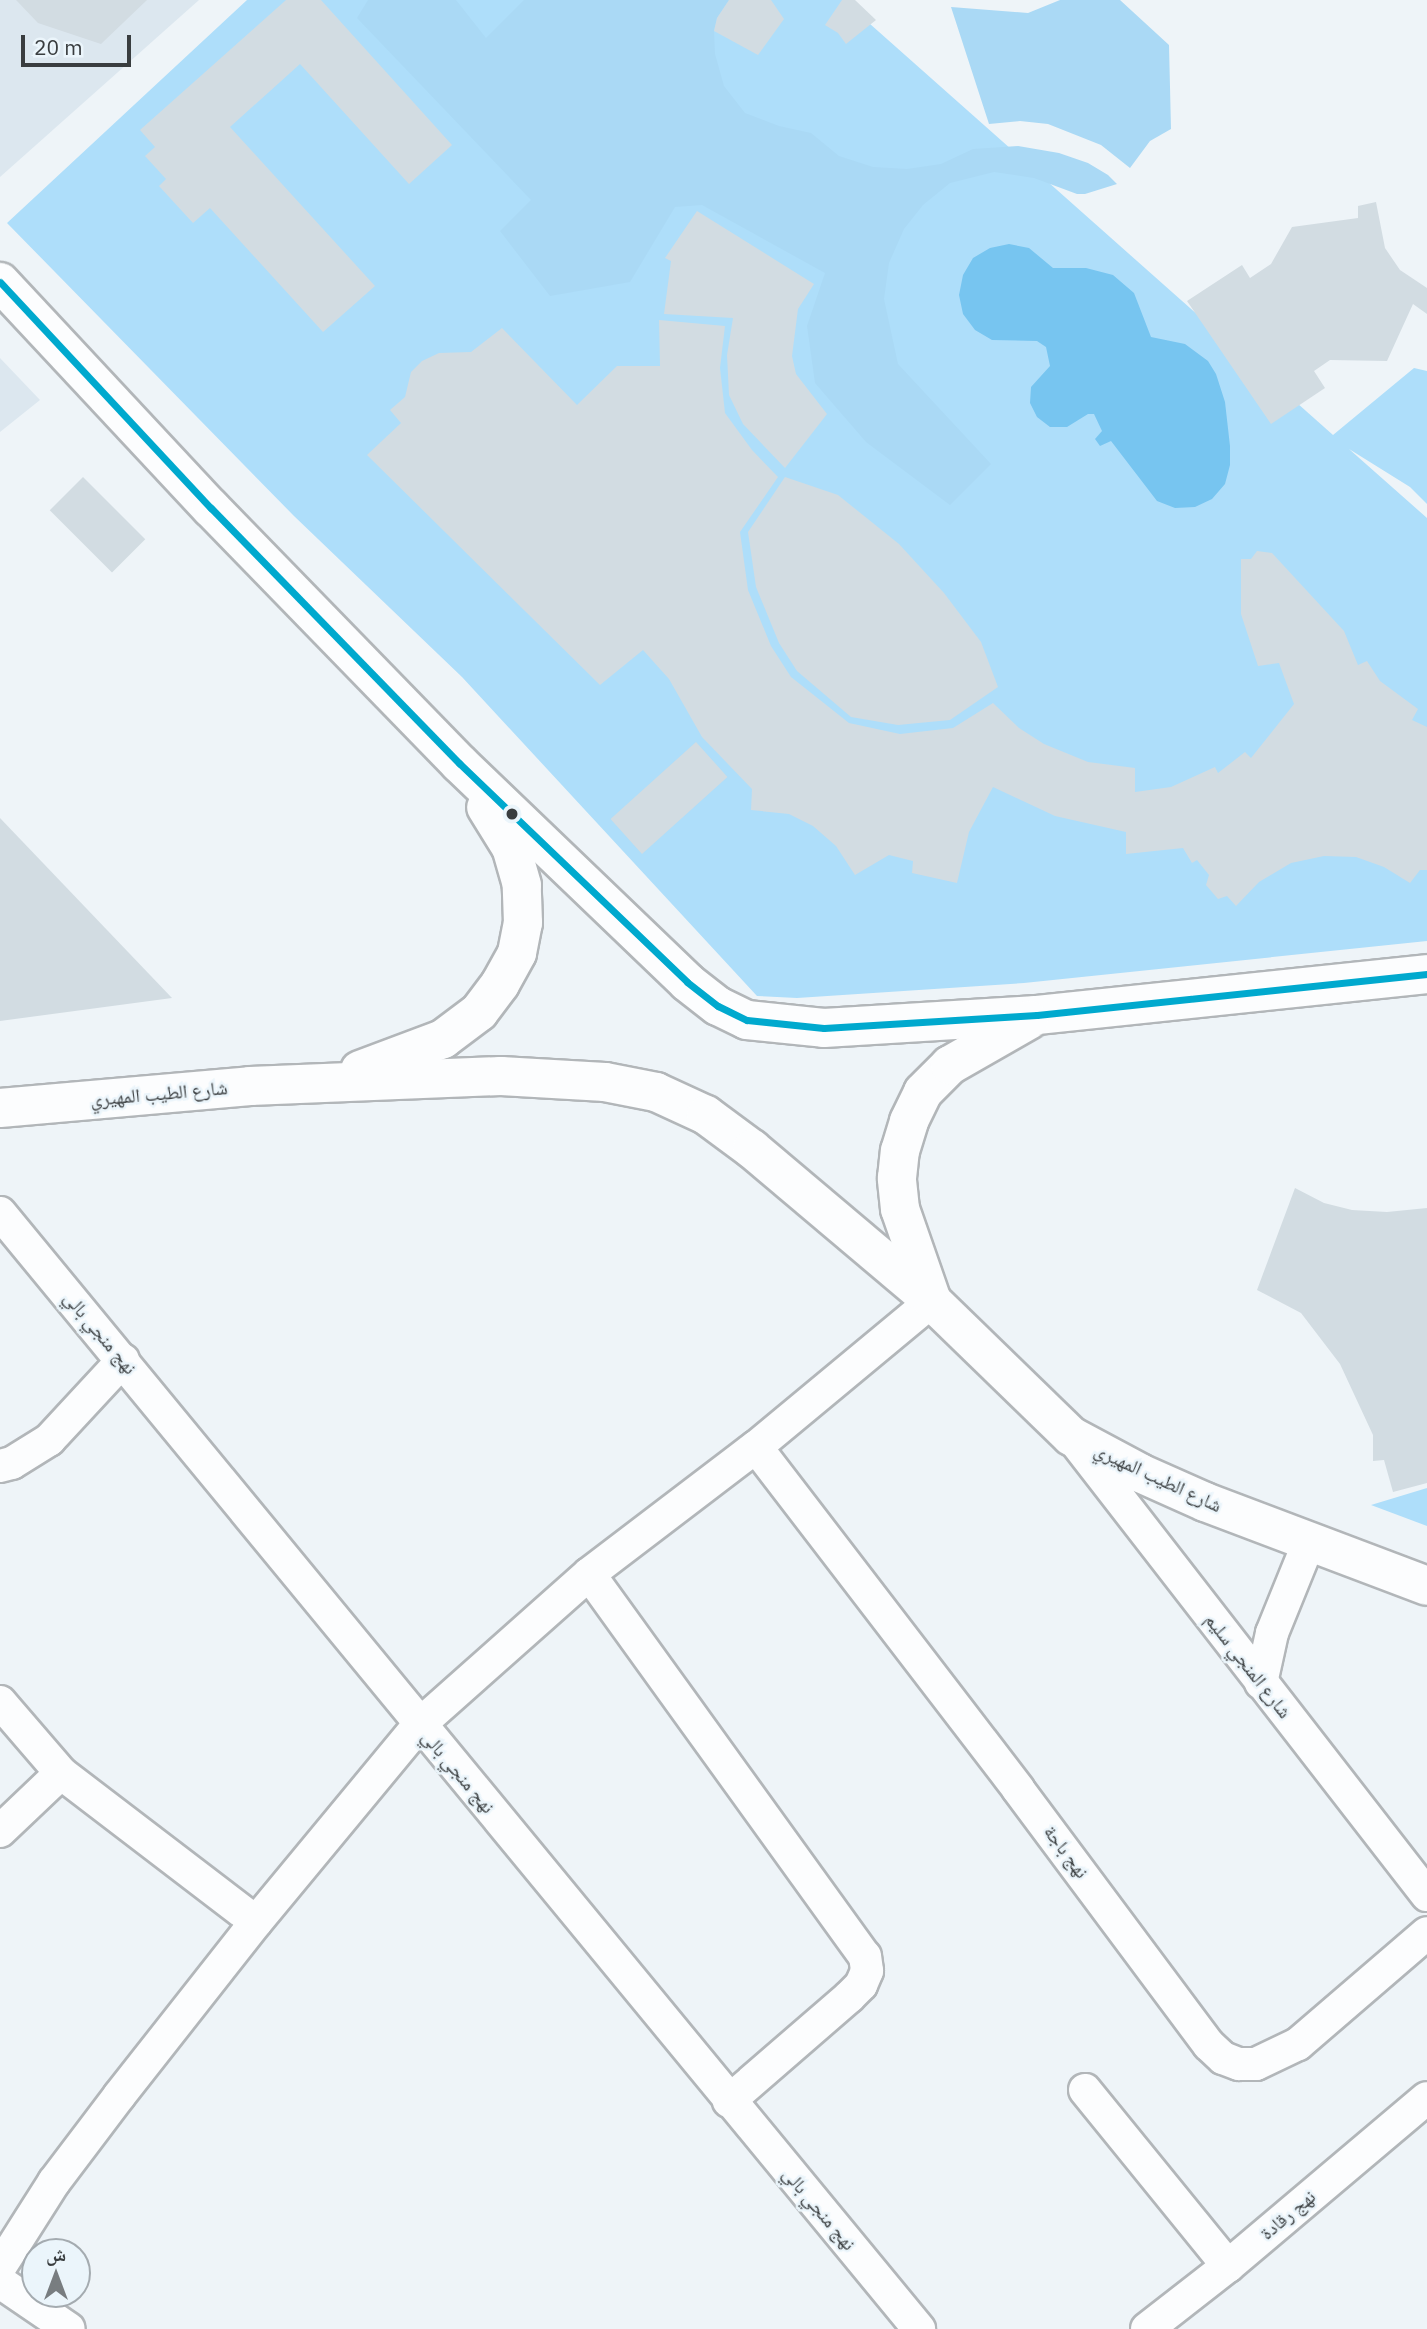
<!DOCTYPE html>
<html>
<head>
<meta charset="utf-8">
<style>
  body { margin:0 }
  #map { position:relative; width:1427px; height:2329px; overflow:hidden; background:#eef4f8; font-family:"IBM Plex Sans","Noto Naskh Arabic",sans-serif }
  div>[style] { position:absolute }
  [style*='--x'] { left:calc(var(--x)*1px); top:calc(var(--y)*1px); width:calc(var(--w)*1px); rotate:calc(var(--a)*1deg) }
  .built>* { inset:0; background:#dce7ef }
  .green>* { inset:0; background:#aedefa }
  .forest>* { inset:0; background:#aad9f5 }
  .water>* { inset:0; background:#77c5f0 }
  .building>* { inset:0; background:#d2dce2; transform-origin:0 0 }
  .roads { filter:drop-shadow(2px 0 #b2b6b9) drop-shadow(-2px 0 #b2b6b9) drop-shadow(0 2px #b2b6b9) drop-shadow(0 -2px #b2b6b9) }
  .minor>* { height:32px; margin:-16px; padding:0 16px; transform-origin:16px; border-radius:16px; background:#fcfdfe }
  .primary>* { height:38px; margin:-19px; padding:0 19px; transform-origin:19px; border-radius:19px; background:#fcfdfe }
  .bus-1>* { height:7px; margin:-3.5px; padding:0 3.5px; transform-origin:3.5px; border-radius:3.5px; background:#00a9ce }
  .dots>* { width:19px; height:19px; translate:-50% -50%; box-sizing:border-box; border:4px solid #ebf5fb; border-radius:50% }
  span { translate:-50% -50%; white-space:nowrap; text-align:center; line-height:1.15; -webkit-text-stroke:5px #ebf5fb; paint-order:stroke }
  .street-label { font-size:19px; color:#393d3f }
  .north { position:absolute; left:21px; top:2238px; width:70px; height:70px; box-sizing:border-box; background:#ebf5fb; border:2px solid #a4abb0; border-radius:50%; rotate:0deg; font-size:19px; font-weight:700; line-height:28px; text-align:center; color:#393d3f }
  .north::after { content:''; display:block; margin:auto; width:24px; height:32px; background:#787d80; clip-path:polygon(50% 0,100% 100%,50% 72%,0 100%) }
  .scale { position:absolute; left:21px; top:35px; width:110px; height:32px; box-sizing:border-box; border:4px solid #393d3f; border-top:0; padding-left:9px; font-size:21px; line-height:24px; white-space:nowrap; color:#393d3f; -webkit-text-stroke:5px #ebf5fb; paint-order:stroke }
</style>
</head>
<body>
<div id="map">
  <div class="built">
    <i style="clip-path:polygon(0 0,199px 0,0 177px)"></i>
    <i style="clip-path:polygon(0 358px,40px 400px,0 432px)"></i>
  </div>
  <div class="green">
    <i style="clip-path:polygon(247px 0,843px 0,1333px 435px,1414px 368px,1427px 371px,1427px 504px,1410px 487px,1349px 449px,1427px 518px,1427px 941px,1024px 983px,797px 998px,757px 996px,462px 677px,294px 516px,7px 223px)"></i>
    <i style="clip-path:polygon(1427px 1488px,1427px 1526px,1371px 1505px)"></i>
  </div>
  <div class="forest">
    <i style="clip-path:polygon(368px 0,456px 0,486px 38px,524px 0,729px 0,717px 18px,714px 31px,715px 54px,724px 86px,745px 113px,779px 126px,811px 133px,839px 156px,873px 167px,907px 169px,941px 164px,973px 149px,1018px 146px,1059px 153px,1088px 163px,1108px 175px,1117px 184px,1085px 194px,1077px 194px,1034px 178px,994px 172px,950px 183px,923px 205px,904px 229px,889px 263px,884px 299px,898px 364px,991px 464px,950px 505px,866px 442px,815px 383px,807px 326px,825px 273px,702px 205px,675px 207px,630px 282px,550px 296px,500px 231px,531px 200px,357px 18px)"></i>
    <i style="clip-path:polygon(1060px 0,1120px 0,1169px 45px,1171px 129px,1150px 141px,1130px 168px,1101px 145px,1048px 124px,1020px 121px,989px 124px,951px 7px,1028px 13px)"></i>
  </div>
  <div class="water">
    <i style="clip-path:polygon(1009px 244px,1029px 248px,1053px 268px,1086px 268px,1113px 275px,1134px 293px,1151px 337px,1185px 344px,1208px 361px,1216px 374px,1225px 402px,1230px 446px,1230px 465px,1225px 484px,1212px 499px,1195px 507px,1175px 508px,1157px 501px,1111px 441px,1100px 446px,1095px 439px,1102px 431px,1094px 414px,1088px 414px,1067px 427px,1050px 427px,1037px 417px,1030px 403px,1031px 387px,1050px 366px,1046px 347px,1037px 341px,992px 340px,975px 330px,963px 314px,959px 295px,963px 275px,973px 258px,990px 248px)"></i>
  </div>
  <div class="building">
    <i style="clip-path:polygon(16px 0,147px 0,101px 44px,38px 23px)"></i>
    <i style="clip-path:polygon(286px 0,321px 0,452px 145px,409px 184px,300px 64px,230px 127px,375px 286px,323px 332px,210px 208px,193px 223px,159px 186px,166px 179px,145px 156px,155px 147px,140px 130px)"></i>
    <i style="clip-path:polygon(729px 0,771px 0,784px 19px,758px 55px,714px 31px,717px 18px)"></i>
    <i style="clip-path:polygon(842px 0,855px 0,876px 20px,846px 44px,838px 33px,825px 25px)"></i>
    <i style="clip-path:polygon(1376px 202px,1385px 248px,1400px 270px,1427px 288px,1427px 314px,1413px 304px,1387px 361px,1330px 360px,1314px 371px,1325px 388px,1271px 424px,1187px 301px,1242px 265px,1250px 278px,1271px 264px,1292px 227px,1358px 218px,1358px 206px)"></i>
    <i style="clip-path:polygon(697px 211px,814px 284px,798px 309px,792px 356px,796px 374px,827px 414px,785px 468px,743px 424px,729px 395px,727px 355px,733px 318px,664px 314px,671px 261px,665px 258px)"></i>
    <i style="clip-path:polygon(659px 320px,725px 326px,720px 368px,725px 413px,752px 450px,778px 477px,740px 532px,748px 590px,771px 646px,791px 677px,849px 723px,900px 734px,953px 728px,993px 703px,1019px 728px,1044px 744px,1088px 762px,1135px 768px,1135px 792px,1171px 787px,1215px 767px,1218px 773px,1245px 752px,1251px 758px,1294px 704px,1279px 663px,1258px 666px,1241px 614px,1241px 559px,1251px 559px,1257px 551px,1272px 553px,1344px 631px,1358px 665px,1367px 661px,1380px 681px,1418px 709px,1412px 720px,1427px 727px,1427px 870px,1420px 870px,1410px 883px,1384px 867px,1356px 857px,1324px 856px,1291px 863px,1259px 882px,1236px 906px,1227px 896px,1218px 899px,1206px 885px,1209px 875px,1197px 860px,1192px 863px,1183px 848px,1126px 854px,1126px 832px,1055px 816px,993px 787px,969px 832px,957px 883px,912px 873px,913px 861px,889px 855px,855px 875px,836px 846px,813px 826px,789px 814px,751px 810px,752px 789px,702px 737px,669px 679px,643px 650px,600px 685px,367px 455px,401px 423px,390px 410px,405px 397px,411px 372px,422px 361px,439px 353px,471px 352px,502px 328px,577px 405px,617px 366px,660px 366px)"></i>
    <i style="left:83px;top:477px;width:88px;height:47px;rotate:45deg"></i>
    <i style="clip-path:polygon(785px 477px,838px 495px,899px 544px,944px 593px,981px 642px,998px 687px,950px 720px,898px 725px,851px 717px,797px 671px,779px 643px,756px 587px,748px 532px)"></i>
    <i style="left:696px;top:742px;width:47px;height:115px;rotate:48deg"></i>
    <i style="clip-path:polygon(0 818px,172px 998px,0 1021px)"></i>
    <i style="clip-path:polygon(1295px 1188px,1324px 1203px,1352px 1210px,1387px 1212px,1427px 1208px,1427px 1483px,1393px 1492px,1384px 1460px,1373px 1461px,1373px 1435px,1340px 1364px,1301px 1313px,1257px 1290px)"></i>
  </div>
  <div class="roads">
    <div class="minor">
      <i style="--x:0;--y:1213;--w:1446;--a:50.53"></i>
      <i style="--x:1074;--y:1440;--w:576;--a:52.19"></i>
      <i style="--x:756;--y:1447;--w:431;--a:52.5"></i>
      <i style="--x:1018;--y:1789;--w:319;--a:53.3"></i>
      <i style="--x:1209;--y:2045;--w:19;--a:43"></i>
      <i style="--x:1223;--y:2058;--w:17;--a:21"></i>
      <i style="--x:1239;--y:2064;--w:17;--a:0"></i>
      <i style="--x:1256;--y:2064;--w:47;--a:-25.5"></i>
      <i style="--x:1298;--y:2044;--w:170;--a:-40.7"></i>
      <i style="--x:0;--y:1466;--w:12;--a:-14"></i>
      <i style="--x:12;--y:1463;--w:44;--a:-31.9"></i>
      <i style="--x:49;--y:1440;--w:109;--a:-47.2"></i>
      <i style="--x:589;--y:1574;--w:471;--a:54.2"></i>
      <i style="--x:865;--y:1956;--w:15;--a:82"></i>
      <i style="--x:867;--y:1971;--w:15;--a:113"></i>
      <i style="--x:861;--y:1985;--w:17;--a:135"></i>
      <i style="--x:849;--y:1997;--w:159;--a:139.1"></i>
      <i style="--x:1261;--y:1683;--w:51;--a:-77.6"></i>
      <i style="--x:1272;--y:1633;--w:98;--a:-67.9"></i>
      <i style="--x:0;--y:1702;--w:94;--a:49.3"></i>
      <i style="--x:61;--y:1773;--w:245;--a:37.4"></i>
      <i style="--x:0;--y:1831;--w:84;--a:-43.6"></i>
      <i style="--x:1085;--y:2090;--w:227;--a:50.9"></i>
      <i style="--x:0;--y:2267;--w:101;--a:-57.6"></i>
      <i style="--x:54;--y:2182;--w:108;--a:-52.9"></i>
      <i style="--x:119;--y:2096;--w:221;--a:-51.8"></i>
      <i style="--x:256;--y:1922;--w:256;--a:-50.4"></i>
      <i style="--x:419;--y:1725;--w:227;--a:-41.6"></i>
      <i style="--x:589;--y:1574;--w:210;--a:-37.3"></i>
      <i style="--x:756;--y:1447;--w:229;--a:-39.7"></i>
      <i style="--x:0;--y:2282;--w:83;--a:34.3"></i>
      <i style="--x:1147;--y:2329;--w:103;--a:-37.9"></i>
      <i style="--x:1228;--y:2266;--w:260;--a:-40.2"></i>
    </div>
    <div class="primary">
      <i style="--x:0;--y:282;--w:309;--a:47"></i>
      <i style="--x:211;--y:508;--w:356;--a:45.8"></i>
      <i style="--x:459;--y:763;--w:316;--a:43.8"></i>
      <i style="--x:687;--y:982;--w:39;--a:38"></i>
      <i style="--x:718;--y:1006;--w:32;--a:26"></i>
      <i style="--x:747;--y:1020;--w:77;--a:5.9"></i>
      <i style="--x:824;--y:1028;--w:213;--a:-3.5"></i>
      <i style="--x:1037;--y:1015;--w:392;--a:-6"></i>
      <i style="--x:360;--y:1070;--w:89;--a:-20.5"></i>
      <i style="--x:443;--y:1039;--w:45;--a:-36.9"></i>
      <i style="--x:479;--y:1012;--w:35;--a:-53"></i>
      <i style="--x:500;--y:984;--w:35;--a:-61"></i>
      <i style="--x:517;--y:953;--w:31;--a:-79"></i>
      <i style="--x:523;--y:923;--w:38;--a:-92"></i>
      <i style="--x:522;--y:885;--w:37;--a:-106"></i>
      <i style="--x:512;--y:849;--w:49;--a:-121.8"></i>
      <i style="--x:0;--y:1108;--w:251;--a:-5"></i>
      <i style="--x:250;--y:1086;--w:251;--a:-2.3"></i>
      <i style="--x:501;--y:1076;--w:104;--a:3.3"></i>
      <i style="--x:605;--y:1082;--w:52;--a:11.1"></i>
      <i style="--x:656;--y:1092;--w:55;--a:24.7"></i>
      <i style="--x:706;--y:1115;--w:57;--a:36.5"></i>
      <i style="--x:752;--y:1149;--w:236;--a:40.2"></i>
      <i style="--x:932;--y:1301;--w:194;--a:44.2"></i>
      <i style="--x:1071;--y:1436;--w:78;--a:28.2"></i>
      <i style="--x:1140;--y:1473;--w:71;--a:24"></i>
      <i style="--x:1205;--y:1502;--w:237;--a:20.7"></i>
      <i style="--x:931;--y:1298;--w:94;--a:-109.2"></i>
      <i style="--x:900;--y:1209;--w:31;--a:-96"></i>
      <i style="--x:897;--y:1178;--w:27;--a:-84"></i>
      <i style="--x:900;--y:1151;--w:31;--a:-73"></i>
      <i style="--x:909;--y:1121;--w:32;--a:-64"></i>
      <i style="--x:923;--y:1092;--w:38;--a:-45"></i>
      <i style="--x:950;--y:1065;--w:91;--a:-29.7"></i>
    </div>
  </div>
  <div class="bus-1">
    <i style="--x:0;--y:282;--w:309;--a:47"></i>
    <i style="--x:211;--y:508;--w:356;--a:45.8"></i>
    <i style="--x:459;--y:763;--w:316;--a:43.8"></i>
    <i style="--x:687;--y:982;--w:39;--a:38"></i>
    <i style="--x:718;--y:1006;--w:32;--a:26"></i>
    <i style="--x:747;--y:1020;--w:77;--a:5.9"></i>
    <i style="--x:824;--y:1028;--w:213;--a:-3.5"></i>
    <i style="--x:1037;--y:1015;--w:392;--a:-6"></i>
  </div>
  <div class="dots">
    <i style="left:512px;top:814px;background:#393d3f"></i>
  </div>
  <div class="street-label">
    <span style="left:159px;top:1094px;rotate:-5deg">شارع الطيب المهيري</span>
    <span style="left:100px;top:1333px;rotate:50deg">نهج منجي بالي</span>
    <span style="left:1158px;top:1478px;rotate:25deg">شارع الطيب المهيري</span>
    <span style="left:1248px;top:1666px;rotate:52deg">شارع المنجي سليم</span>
    <span style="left:458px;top:1772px;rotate:50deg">نهج منجي بالي</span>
    <span style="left:1066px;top:1852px;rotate:53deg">نهج باجة</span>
    <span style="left:819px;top:2209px;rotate:50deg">نهج منجي بالي</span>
    <span style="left:1288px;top:2215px;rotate:-40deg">نهج رقادة</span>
  </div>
  <div class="north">ش</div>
  <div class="scale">20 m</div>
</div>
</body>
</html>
